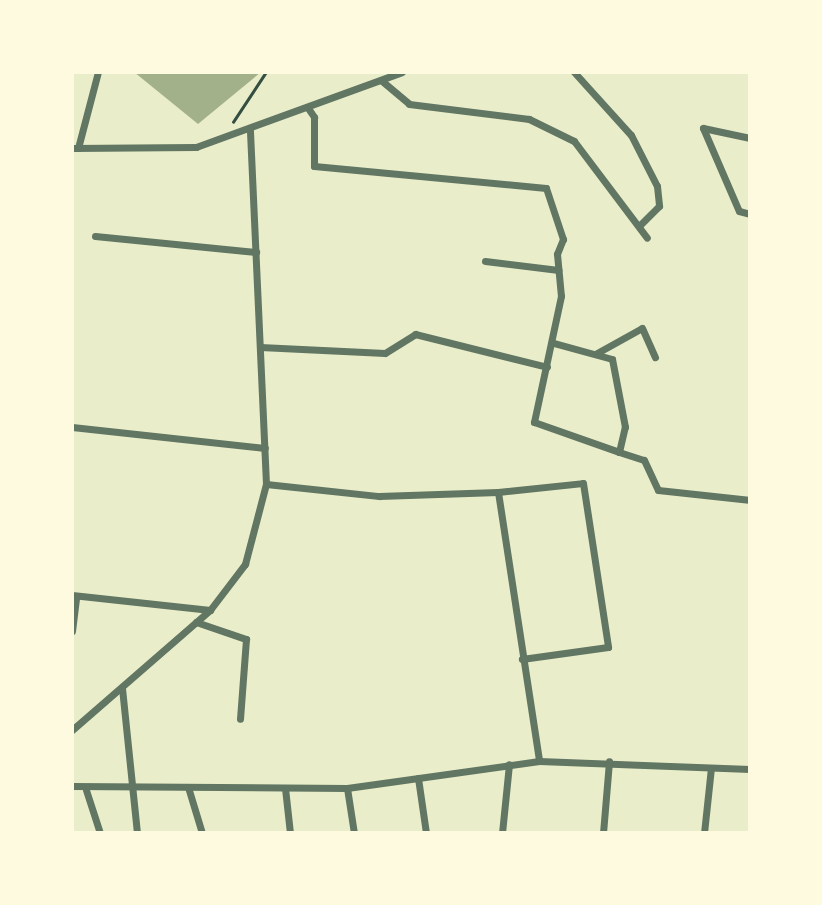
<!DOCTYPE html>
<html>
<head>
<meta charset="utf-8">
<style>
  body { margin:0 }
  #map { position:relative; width:822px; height:905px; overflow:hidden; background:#e9edc9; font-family:"Titillium Web",sans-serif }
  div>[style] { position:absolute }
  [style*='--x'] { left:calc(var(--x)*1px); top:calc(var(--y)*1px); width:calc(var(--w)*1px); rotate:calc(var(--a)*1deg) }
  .water>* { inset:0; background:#a3b18a }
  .path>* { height:2.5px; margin:-1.25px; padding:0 1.25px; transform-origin:1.25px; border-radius:1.25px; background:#344e41 }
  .minor>* { height:7px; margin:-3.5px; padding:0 3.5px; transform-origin:3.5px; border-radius:3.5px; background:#617663 }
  span { translate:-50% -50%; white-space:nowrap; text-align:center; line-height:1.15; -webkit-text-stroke:7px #fefae0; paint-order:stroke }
  .frame { position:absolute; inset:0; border:74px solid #fefae0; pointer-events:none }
</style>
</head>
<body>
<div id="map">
  <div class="water">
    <i style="clip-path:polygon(134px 72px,261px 72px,198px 124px)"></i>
  </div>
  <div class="path">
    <i style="--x:233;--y:122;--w:60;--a:-56.6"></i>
  </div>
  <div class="minor">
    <i style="--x:574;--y:72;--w:85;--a:47.9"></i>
    <i style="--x:631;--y:135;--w:57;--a:63"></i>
    <i style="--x:657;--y:186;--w:20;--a:84"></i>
    <i style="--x:659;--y:206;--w:28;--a:135"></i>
    <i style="--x:382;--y:81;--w:35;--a:40"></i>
    <i style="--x:409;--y:104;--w:121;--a:7.1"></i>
    <i style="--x:529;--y:119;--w:50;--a:26.1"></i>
    <i style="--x:574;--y:141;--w:121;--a:53"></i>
    <i style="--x:308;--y:108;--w:11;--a:56"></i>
    <i style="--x:314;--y:117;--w:49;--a:90"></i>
    <i style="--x:314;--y:166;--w:233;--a:5.4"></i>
    <i style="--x:546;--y:188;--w:54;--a:71.6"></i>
    <i style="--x:563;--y:239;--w:16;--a:112"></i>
    <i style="--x:557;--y:254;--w:42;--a:84.6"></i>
    <i style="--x:561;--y:296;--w:129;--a:102.1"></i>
    <i style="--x:534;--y:422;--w:90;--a:19.4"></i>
    <i style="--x:619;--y:452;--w:26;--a:-77"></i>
    <i style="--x:625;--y:427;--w:69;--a:-100.8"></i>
    <i style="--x:612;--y:359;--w:60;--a:-164.6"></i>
    <i style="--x:750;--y:138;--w:48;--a:-168"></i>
    <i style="--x:703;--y:128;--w:90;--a:66.6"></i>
    <i style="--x:739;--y:211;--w:11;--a:15"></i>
    <i style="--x:72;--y:148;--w:124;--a:-0.5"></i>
    <i style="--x:196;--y:147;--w:219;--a:-20"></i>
    <i style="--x:78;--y:148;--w:79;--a:-75.3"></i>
    <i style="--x:95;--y:236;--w:162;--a:5.7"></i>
    <i style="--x:485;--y:261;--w:74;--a:7"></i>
    <i style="--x:260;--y:347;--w:125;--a:2.7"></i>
    <i style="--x:385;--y:353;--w:36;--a:-32"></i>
    <i style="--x:415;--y:334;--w:136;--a:14"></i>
    <i style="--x:597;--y:353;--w:51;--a:-29.1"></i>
    <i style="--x:642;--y:328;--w:32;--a:66"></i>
    <i style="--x:72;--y:427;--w:194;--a:6.2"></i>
    <i style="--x:619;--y:452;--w:26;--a:18"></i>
    <i style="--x:644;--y:460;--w:33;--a:65"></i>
    <i style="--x:658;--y:490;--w:93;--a:6.2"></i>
    <i style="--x:266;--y:484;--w:114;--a:6.1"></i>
    <i style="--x:379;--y:496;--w:119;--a:-1.9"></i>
    <i style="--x:498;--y:492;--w:272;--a:81.3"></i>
    <i style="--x:498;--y:492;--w:85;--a:-6"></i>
    <i style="--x:583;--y:483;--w:166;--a:81.3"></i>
    <i style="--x:608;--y:647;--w:87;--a:172.1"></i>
    <i style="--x:72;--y:595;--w:139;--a:6.2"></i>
    <i style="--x:196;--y:622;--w:53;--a:18.8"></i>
    <i style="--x:246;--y:639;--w:80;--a:94.3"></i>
    <i style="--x:72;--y:631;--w:35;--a:-83"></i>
    <i style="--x:122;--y:688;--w:146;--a:84.1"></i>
    <i style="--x:72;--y:730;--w:183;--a:-41"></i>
    <i style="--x:210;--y:610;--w:58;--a:-52.7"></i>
    <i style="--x:245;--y:564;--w:83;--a:-75.3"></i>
    <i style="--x:266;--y:484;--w:355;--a:-92.6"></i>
    <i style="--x:418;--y:778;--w:56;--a:81.7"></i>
    <i style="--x:72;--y:786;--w:275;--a:0.4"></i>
    <i style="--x:347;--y:788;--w:194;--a:-8"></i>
    <i style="--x:539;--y:761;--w:211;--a:2.2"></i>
    <i style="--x:188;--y:787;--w:48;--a:73.1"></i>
    <i style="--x:285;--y:788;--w:45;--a:83.7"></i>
    <i style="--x:347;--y:788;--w:46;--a:81.2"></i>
    <i style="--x:86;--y:790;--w:45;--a:72"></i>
    <i style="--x:502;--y:833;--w:69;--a:-84.2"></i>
    <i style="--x:603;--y:833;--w:72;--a:-85.2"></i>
    <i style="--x:704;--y:833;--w:65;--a:-83.9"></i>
  </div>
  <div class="frame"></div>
</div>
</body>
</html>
